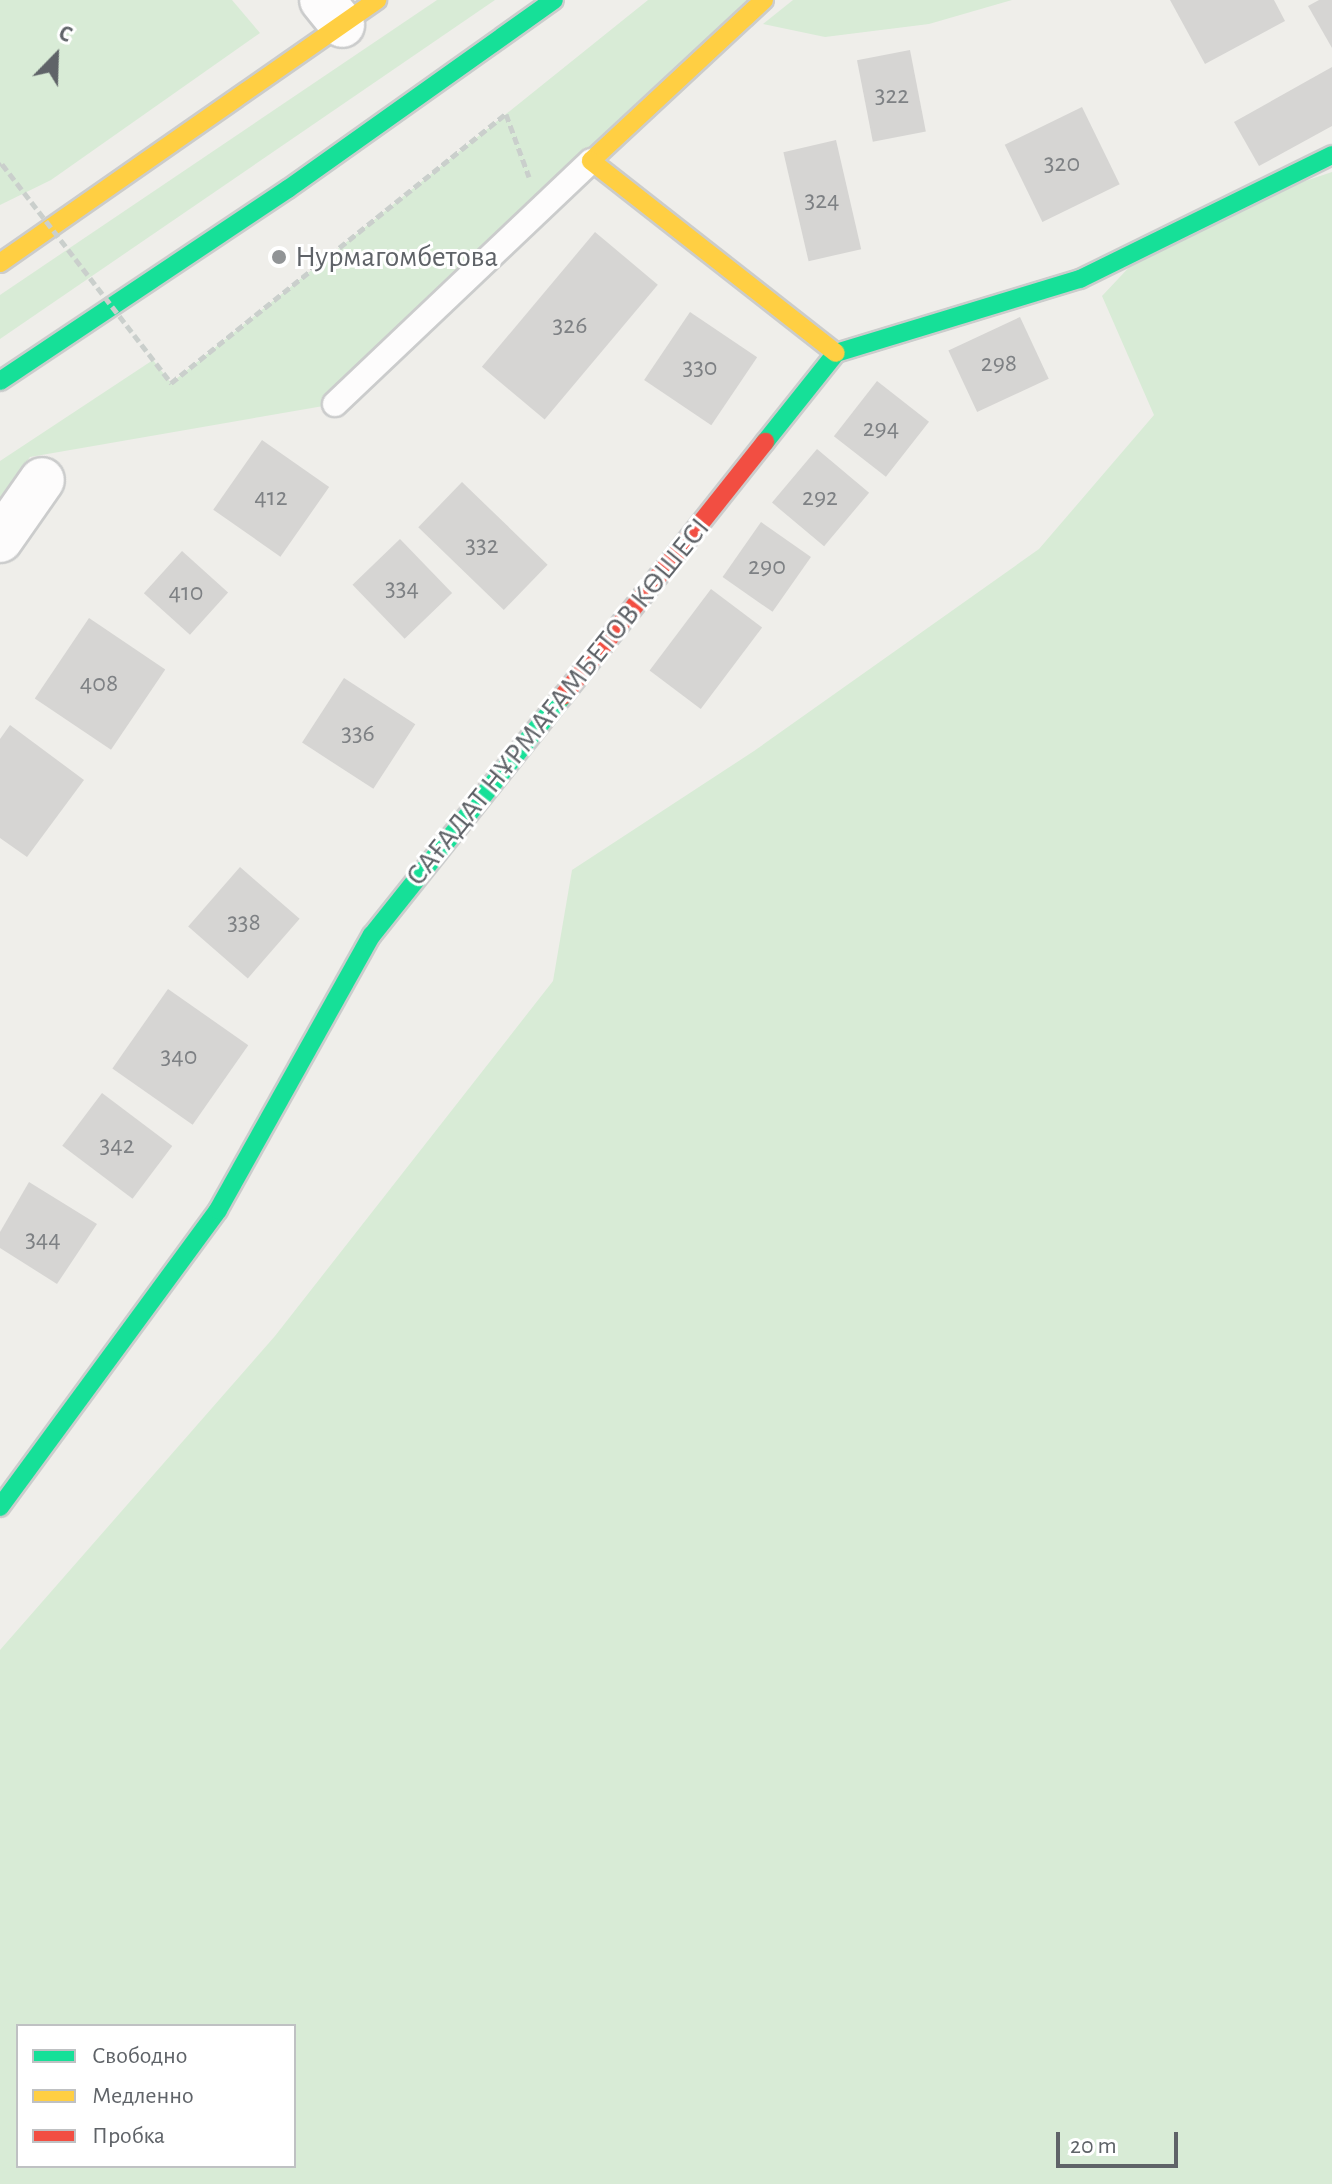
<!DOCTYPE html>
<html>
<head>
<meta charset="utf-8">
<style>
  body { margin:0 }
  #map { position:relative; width:1332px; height:2184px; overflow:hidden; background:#efeeea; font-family:"Alegreya Sans",sans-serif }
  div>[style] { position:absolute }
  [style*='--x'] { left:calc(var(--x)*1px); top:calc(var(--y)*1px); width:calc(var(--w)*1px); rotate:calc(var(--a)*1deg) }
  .green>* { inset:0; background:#d8ebd6 }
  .building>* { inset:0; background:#d6d5d3; transform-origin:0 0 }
  .path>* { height:5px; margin-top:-2.5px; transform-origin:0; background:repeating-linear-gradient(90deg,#cacfcc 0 8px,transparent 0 12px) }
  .roads { filter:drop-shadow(2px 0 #cbcccc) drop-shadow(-2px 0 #cbcccc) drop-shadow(0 2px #cbcccc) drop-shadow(0 -2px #cbcccc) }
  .lane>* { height:24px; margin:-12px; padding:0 12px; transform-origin:12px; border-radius:12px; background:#fdfcfc }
  .street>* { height:44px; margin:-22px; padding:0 22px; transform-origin:22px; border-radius:22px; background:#fdfcfc }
  .fast>* { height:18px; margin:-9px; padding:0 9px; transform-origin:9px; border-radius:9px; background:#16e098 }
  .slow>* { height:18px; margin:-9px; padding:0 9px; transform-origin:9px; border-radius:9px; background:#ffcf43 }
  .jam>* { height:18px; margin:-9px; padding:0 9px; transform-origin:9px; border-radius:9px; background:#f24e42 }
  .path-bridge>* { height:5px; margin-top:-2.5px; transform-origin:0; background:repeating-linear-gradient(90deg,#cacfcc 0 8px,transparent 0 12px) }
  .dots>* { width:22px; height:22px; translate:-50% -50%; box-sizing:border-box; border:4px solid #fff; border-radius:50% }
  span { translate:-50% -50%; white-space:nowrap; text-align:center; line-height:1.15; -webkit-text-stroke:6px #fff; paint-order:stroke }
  .number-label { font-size:26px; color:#7e8184 }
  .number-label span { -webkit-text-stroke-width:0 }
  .poi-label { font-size:30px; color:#5f6368 }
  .left { translate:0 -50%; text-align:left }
  .street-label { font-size:30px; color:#5f6368 }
  .legend { position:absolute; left:16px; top:2024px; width:280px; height:144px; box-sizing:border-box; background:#fff; border:2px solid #bfc1c3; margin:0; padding:10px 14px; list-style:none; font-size:24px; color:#5f6368 }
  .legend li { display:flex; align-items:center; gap:16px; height:40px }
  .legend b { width:40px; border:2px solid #bfc1c3 }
  .north { position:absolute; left:16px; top:16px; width:80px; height:80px; -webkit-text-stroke:6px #fff; paint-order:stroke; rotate:23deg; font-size:22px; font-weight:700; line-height:32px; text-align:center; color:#5f6368 }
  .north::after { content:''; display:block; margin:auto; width:28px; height:36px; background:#5f6368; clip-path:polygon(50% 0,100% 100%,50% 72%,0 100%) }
  .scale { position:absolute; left:1056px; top:2132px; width:122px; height:36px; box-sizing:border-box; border:4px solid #5f6368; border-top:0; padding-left:10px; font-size:24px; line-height:28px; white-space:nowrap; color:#5f6368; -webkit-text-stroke:6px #fff; paint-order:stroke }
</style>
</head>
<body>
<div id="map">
  <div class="green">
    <i style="clip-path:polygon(0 0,232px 0,260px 33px,51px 180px,0 205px)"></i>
    <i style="clip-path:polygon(437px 0,495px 0,0 339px,0 295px)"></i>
    <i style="clip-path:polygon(648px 0,764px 0,335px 404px,30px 457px,0 499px,0 461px,153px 360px,171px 383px)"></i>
    <i style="clip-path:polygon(793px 0,1012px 0,929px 24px,825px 37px,763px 24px)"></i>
    <i style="clip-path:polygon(evenodd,1332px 172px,1332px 2184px,0 2184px,0 1650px,275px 1336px,553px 981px,572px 870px,754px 751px,1039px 549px,1154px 415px,1102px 296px,1167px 227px,1332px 172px,18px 2026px,294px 2026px,294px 2166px,18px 2166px,18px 2026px)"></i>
  </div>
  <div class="building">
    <i style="clip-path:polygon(1170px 0,1274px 0,1285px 21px,1205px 64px)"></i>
    <i style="clip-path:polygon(1319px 0,1332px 0,1332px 48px,1308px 6px)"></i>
    <i style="left:910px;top:50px;width:83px;height:54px;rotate:79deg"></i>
    <i style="clip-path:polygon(1332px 67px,1332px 126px,1259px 166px,1234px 122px)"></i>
    <i style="left:1082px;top:107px;width:86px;height:86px;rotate:64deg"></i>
    <i style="left:836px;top:140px;width:112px;height:54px;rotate:77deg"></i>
    <i style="left:595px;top:232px;width:82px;height:176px;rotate:40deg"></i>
    <i style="left:690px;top:312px;width:81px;height:82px;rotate:34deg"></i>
    <i style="left:1020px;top:317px;width:68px;height:79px;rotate:65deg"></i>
    <i style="left:877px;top:381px;width:66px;height:70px;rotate:38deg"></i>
    <i style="left:262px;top:440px;width:82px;height:85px;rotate:35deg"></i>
    <i style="left:817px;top:449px;width:68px;height:70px;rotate:40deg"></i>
    <i style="left:462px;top:482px;width:119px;height:63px;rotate:44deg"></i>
    <i style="left:761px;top:522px;width:61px;height:67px;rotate:35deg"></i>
    <i style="left:400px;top:539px;width:75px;height:66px;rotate:46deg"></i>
    <i style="left:182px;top:551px;width:62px;height:57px;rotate:42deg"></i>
    <i style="left:711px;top:589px;width:64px;height:102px;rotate:37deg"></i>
    <i style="left:89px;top:618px;width:92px;height:97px;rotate:34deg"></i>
    <i style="left:344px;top:678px;width:85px;height:77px;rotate:33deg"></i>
    <i style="clip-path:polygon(10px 725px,84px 780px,27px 857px,0 838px,0 739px)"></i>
    <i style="left:240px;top:867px;width:79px;height:79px;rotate:41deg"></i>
    <i style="left:168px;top:989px;width:98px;height:97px;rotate:35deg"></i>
    <i style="left:102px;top:1093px;width:88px;height:66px;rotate:37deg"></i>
    <i style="clip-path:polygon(29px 1182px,97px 1224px,57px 1284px,0 1248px,0 1232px)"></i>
  </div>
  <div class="path">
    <i style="--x:0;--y:165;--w:2;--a:-27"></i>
    <i style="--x:171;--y:383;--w:430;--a:-38.8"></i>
    <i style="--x:506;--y:114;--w:67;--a:69.9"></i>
  </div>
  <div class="roads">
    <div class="lane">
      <i style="--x:335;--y:404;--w:353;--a:-43.5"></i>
    </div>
    <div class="street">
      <i style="--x:322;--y:0;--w:32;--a:51"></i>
      <i style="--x:0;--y:540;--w:73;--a:-55"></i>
    </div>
    <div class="fast">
      <i style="--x:0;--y:381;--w:346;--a:-33.7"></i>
      <i style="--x:288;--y:189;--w:326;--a:-35.4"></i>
      <i style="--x:765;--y:442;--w:114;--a:-51.4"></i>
      <i style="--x:836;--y:353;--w:255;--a:-16.9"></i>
      <i style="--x:1080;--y:279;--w:281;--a:-26.2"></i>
      <i style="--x:0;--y:1507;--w:368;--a:-53.7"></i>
      <i style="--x:218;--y:1210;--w:315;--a:-60.8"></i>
      <i style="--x:372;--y:935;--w:306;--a:-51.4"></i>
    </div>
    <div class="slow">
      <i style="--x:764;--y:0;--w:236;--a:137.1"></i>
      <i style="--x:591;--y:161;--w:311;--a:38.1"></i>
      <i style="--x:0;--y:263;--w:460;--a:-34.9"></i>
    </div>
    <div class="jam">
      <i style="--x:563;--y:696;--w:325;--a:-51.5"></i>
    </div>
  </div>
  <div class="path-bridge">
    <i style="--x:2;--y:164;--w:277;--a:52.3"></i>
  </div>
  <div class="dots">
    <i style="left:279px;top:257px;background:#919496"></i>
  </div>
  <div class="number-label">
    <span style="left:892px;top:96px">322</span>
    <span style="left:1062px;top:164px">320</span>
    <span style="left:822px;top:201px">324</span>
    <span style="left:570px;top:326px">326</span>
    <span style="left:999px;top:364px">298</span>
    <span style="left:700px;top:368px">330</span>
    <span style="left:881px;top:429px">294</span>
    <span style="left:271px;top:498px">412</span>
    <span style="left:820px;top:498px">292</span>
    <span style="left:482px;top:546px">332</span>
    <span style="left:767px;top:567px">290</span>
    <span style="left:402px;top:589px">334</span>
    <span style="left:186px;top:593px">410</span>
    <span style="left:99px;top:684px">408</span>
    <span style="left:358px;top:734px">336</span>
    <span style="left:244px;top:923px">338</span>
    <span style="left:179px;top:1057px">340</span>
    <span style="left:117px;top:1146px">342</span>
    <span style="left:43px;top:1240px">344</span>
  </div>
  <div class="poi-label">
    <span class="left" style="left:295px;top:257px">Нурмагомбетова</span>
  </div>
  <div class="street-label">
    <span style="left:558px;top:702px;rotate:-51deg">САҒАДАТ НҰРМАҒАМБЕТОВ КӨШЕСІ</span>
  </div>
  <ul class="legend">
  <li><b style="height:10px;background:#16e098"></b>Свободно</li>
  <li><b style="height:10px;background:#ffcf43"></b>Медленно</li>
  <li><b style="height:10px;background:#f24e42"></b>Пробка</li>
  </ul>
  <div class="north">С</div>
  <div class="scale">20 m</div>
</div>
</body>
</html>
